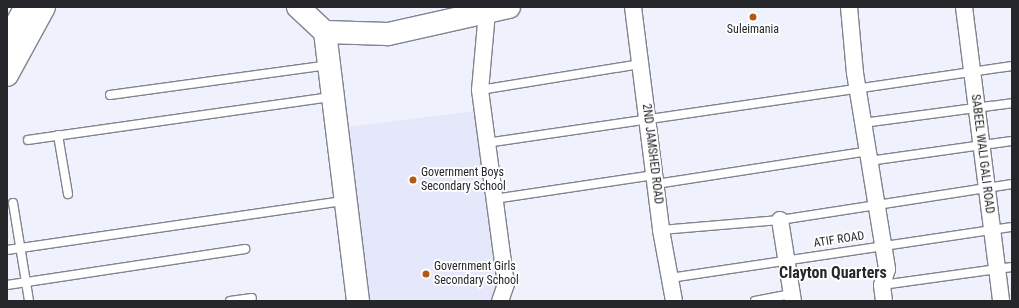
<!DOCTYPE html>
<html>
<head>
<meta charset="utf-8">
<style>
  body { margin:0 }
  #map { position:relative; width:1019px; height:308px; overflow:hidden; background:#eff2fd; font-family:"Roboto Condensed",sans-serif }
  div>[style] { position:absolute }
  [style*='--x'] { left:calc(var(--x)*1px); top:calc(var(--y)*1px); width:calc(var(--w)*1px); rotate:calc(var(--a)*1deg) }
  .built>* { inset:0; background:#e5e8fb; transform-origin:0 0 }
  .roads { filter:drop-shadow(1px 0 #81838d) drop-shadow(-1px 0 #81838d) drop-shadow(0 1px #81838d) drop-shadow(0 -1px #81838d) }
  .lane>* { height:8px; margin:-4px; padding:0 4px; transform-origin:4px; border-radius:4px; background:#fff }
  .street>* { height:16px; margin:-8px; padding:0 8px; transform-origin:8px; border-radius:8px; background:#fff }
  .secondary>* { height:22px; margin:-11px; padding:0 11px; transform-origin:11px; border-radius:11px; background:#fff }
  .dots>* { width:11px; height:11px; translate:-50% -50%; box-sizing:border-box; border:2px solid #fff; border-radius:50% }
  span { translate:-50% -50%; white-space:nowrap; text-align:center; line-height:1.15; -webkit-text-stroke:3.5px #fff; paint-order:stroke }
  .poi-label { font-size:12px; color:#26272b }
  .left { translate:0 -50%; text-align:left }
  .street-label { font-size:12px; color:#26272b }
  .district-label { font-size:16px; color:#26272b; font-weight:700 }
  .frame { position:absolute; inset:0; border:8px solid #26272b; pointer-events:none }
</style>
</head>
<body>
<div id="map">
  <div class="built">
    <i style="left:475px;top:111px;width:192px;height:139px;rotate:83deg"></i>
  </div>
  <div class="roads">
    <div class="lane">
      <i style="--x:480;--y:90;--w:162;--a:-9.2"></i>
      <i style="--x:110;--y:95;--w:220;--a:-7.8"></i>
      <i style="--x:863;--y:123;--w:150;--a:-7.6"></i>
      <i style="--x:58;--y:135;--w:60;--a:80.4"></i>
      <i style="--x:28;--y:140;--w:307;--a:-8.1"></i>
      <i style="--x:486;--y:143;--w:532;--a:-8.33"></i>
      <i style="--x:869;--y:161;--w:144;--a:-8"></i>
      <i style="--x:656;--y:184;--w:215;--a:-8.8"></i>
      <i style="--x:494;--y:199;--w:162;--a:-8.5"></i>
      <i style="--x:13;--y:203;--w:99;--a:80.7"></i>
      <i style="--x:661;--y:230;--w:119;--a:-4.8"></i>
      <i style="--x:780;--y:220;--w:235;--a:-8.8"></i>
      <i style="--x:7;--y:250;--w:341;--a:-8.3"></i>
      <i style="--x:670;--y:278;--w:346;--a:-8.5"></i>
      <i style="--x:7;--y:285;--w:241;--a:-8.6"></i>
      <i style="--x:882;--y:285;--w:131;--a:-7.9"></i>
      <i style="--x:230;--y:301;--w:22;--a:-8"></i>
      <i style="--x:755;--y:301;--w:38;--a:-11"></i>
    </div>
    <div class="street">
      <i style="--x:482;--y:7;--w:7;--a:45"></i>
      <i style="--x:487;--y:12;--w:78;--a:95.1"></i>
      <i style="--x:480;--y:90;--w:196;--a:82.4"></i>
      <i style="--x:506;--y:284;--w:18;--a:109"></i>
      <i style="--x:633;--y:7;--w:225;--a:82.8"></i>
      <i style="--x:661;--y:230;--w:72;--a:79.6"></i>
      <i style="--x:849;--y:7;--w:66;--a:84.8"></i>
      <i style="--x:855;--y:73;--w:199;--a:80.7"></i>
      <i style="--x:887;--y:269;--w:17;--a:107"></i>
      <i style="--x:882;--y:285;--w:16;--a:83"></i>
      <i style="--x:964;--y:7;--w:296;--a:82.8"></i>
      <i style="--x:780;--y:220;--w:82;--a:80.9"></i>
    </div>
    <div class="secondary">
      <i style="--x:298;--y:7;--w:37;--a:43"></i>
      <i style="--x:325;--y:32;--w:271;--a:83"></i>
      <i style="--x:325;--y:32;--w:63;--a:1.8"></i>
      <i style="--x:388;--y:34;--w:124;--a:-12.6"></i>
      <i style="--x:7;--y:42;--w:40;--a:-62"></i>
      <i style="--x:7;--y:75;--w:77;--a:-61.4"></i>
    </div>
  </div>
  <div class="dots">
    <i style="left:753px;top:17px;background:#b85912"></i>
    <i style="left:413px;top:180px;background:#b85912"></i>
    <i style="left:426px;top:274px;background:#b85912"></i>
  </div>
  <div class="poi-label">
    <span style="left:753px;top:30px">Suleimania</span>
    <span class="left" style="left:421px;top:180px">Government Boys<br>Secondary School</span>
    <span class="left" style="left:434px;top:274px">Government Girls<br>Secondary School</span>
  </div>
  <div class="street-label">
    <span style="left:652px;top:154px;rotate:83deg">2ND JAMSHED ROAD</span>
    <span style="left:982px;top:154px;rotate:83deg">SABEEL WALI GALI ROAD</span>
    <span style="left:839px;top:240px;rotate:-9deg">ATIF ROAD</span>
  </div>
  <div class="district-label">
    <span style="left:833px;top:273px">Clayton Quarters</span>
  </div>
  <div class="frame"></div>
</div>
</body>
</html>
